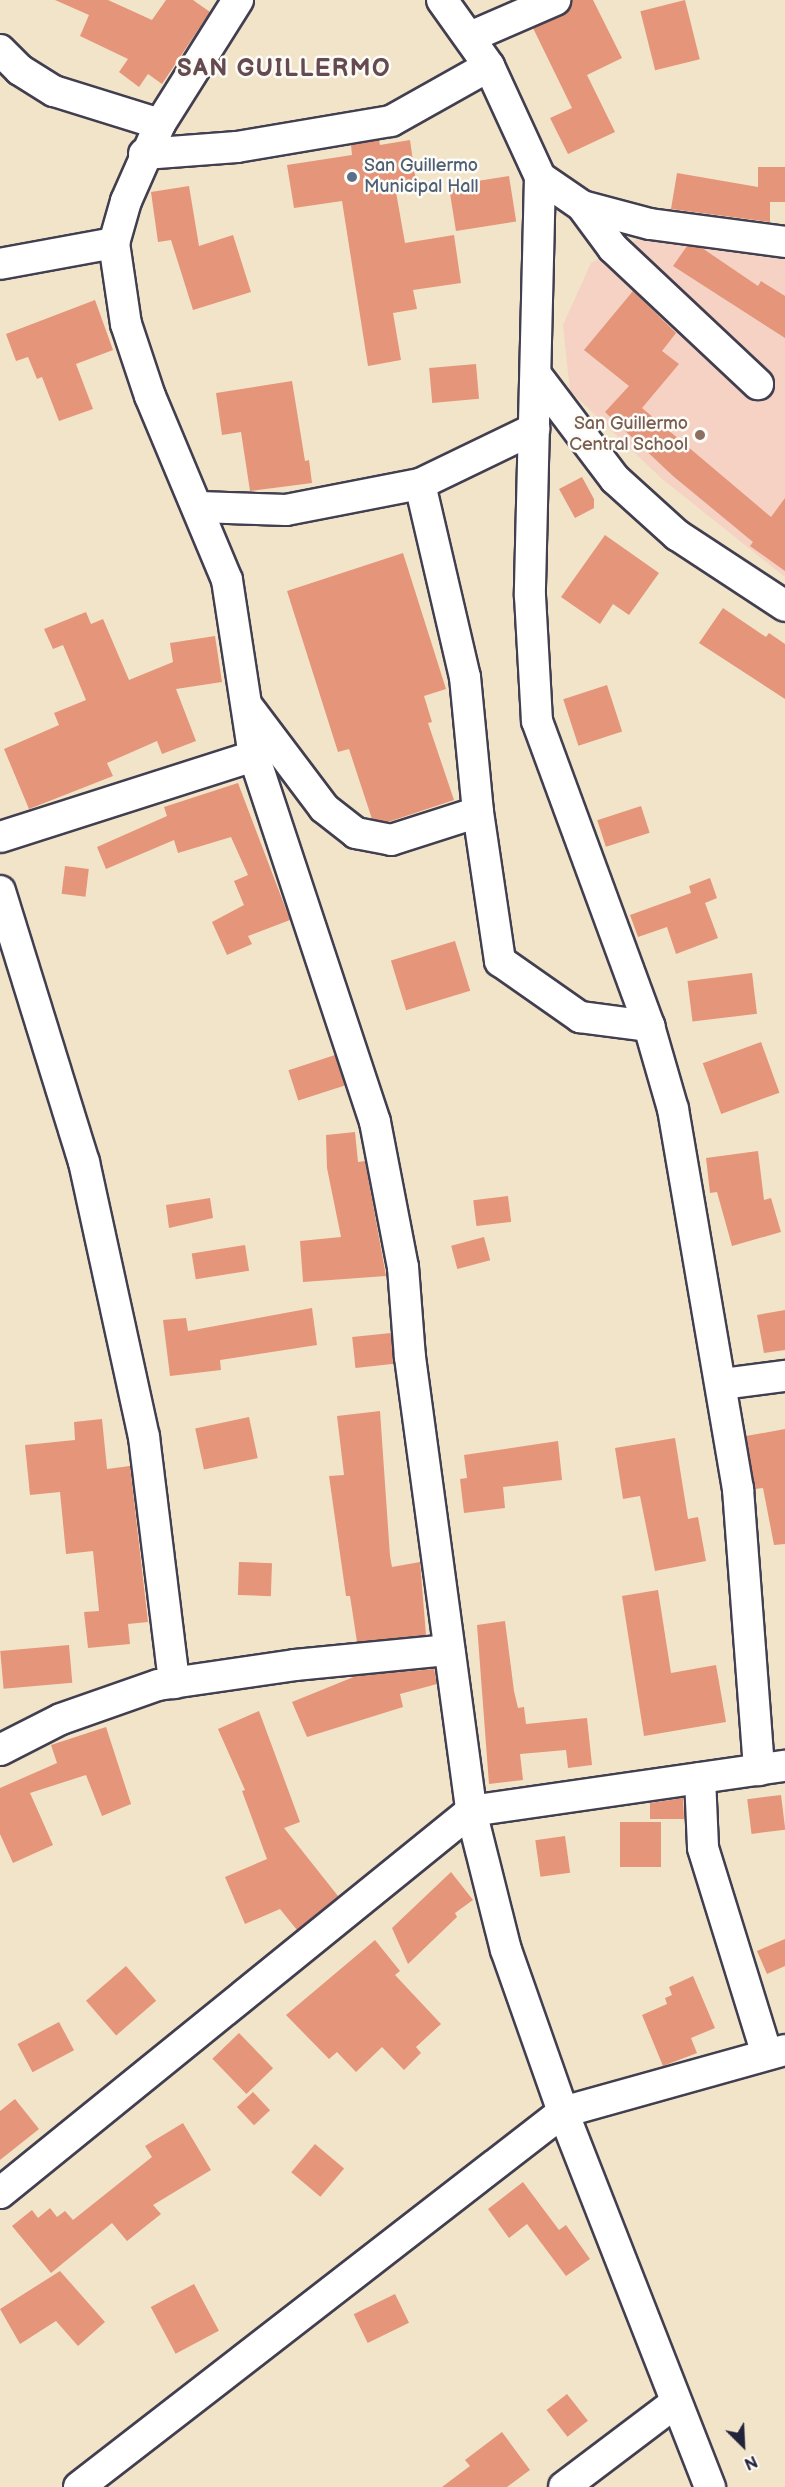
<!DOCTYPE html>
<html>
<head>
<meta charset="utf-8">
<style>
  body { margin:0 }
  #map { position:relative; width:785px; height:2487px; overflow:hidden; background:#f2e4c9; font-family:"Balsamiq Sans",sans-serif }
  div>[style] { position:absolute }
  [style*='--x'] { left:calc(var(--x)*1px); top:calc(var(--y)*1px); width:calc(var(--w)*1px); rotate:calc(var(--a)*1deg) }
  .built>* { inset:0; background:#f5d2c3 }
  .building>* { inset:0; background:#e5957a; transform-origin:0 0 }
  .roads { filter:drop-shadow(2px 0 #413f50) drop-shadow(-2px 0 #413f50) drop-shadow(0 2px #413f50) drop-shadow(0 -2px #413f50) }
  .minor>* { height:30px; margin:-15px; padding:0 15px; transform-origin:15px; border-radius:15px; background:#fff }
  .dots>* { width:16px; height:16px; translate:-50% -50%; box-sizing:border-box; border:3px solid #fdfcf7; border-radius:50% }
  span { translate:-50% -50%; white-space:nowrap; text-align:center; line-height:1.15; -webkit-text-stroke:5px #fdfcf7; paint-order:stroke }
  .service-label { font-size:18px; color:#4e5e75 }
  .left { translate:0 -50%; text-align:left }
  .education-label { font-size:18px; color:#785e54 }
  .right { translate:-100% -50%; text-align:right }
  .district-label { font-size:24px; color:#664a51; font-weight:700; letter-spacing:1.5px }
  .north { position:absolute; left:713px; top:2415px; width:60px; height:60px; -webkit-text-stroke:4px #fdfcf7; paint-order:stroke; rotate:156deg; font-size:16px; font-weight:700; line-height:24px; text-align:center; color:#22223b }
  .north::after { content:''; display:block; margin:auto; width:21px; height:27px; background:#22223b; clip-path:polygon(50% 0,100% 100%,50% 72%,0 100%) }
</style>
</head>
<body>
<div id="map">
  <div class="built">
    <i style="clip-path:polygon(657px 229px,785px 252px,785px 577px,661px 478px,570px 391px,563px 325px,591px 263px)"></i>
  </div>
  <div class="building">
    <i style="clip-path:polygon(55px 0,108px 0,152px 20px,166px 0,193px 0,210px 12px,162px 84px,148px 74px,139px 87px,119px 72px,128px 59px,80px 36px,89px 15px)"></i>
    <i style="clip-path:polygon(572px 0,593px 0,622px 58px,587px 75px,615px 132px,568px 154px,550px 118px,572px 108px,533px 28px,562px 16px)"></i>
    <i style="left:685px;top:0;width:61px;height:46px;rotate:76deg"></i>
    <i style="clip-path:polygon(379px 140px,380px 145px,410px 140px,417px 189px,396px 192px,405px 243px,454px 235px,461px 283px,413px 290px,417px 309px,393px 313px,401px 360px,368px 366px,342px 201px,294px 208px,287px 165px,352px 155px,351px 145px)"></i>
    <i style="clip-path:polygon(758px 167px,785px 167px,785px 202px,770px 202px,770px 222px,671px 209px,677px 173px,758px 187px)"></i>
    <i style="left:509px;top:176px;width:46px;height:61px;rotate:81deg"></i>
    <i style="clip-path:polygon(189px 186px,199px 246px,233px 235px,251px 292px,193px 310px,171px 240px,158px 242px,151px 192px)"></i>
    <i style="clip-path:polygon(687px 246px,702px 248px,758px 286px,761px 281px,785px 296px,785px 338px,673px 266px)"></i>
    <i style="clip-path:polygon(633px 291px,676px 333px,662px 351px,679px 364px,642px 408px,771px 517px,785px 498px,785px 571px,750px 546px,753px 542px,673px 476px,605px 412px,629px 386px,584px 350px)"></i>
    <i style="clip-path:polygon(95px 300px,113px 350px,76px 364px,93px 409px,59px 421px,42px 377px,37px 379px,28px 357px,16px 361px,6px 334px)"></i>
    <i style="left:476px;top:364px;width:35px;height:47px;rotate:85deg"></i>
    <i style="clip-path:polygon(292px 381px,305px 461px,309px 460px,312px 483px,250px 491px,241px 432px,222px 435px,216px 393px)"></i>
    <i style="clip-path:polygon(582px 477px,594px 499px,594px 508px,575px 518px,559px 489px)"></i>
    <i style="clip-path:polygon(605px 535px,659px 573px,629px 615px,613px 604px,600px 624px,561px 597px)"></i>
    <i style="clip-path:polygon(403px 553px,446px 689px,424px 696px,432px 722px,428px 723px,454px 800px,388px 822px,372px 819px,349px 749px,338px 752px,287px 591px)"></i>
    <i style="clip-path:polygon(723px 608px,766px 637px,769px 633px,785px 644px,785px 699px,699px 643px)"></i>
    <i style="clip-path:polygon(86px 612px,91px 624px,103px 619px,129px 680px,173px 662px,170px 643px,215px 636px,222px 682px,176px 689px,196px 741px,162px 754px,157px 741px,107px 763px,113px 776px,29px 809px,4px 749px,59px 725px,54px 713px,86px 700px,63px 645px,53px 649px,44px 629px)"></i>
    <i style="left:607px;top:685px;width:49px;height:46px;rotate:72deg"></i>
    <i style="clip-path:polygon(238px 783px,290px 920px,248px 936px,252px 944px,227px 955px,212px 922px,244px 905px,234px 881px,248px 875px,231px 837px,178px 853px,174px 840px,106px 869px,97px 847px,167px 816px,164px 807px)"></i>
    <i style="left:641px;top:806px;width:28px;height:46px;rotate:72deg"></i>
    <i style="left:65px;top:866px;width:24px;height:28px;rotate:7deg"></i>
    <i style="clip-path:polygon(710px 878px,717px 898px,705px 903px,718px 938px,676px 954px,667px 927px,638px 937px,630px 915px,691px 893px,689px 886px)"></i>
    <i style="left:455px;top:941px;width:52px;height:67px;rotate:73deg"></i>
    <i style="left:752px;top:973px;width:41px;height:65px;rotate:83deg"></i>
    <i style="left:761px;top:1042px;width:54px;height:62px;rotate:70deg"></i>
    <i style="left:335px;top:1055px;width:32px;height:49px;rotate:72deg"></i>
    <i style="clip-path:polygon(355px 1132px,358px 1162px,365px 1161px,386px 1276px,303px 1282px,300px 1241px,341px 1237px,327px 1168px,326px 1135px)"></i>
    <i style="clip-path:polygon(758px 1151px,764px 1200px,771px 1198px,781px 1232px,732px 1246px,717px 1192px,710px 1193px,706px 1158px)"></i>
    <i style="left:508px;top:1196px;width:26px;height:35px;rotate:83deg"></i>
    <i style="clip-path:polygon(210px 1198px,213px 1218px,169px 1228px,166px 1205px)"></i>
    <i style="left:484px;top:1237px;width:24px;height:34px;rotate:75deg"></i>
    <i style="left:245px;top:1245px;width:26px;height:54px;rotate:81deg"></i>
    <i style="clip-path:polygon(312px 1308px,317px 1345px,220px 1360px,221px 1370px,170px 1376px,163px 1320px,186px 1318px,188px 1331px)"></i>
    <i style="clip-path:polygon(785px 1310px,785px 1350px,764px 1353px,757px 1315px)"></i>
    <i style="left:391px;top:1333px;width:31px;height:39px;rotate:84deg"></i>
    <i style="clip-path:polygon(380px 1411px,390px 1556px,392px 1567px,420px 1562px,426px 1635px,357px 1642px,350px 1596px,346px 1596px,329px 1476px,344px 1475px,337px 1416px)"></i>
    <i style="left:249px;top:1417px;width:42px;height:55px;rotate:78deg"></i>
    <i style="clip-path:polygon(102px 1419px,107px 1469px,130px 1466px,148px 1622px,128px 1624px,130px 1644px,88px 1648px,84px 1612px,99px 1611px,93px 1551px,66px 1554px,60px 1492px,30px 1495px,25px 1445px,75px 1440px,74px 1422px)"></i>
    <i style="clip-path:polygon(785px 1429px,785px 1544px,774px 1545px,763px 1488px,755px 1489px,746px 1436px)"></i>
    <i style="clip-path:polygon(675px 1438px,688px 1519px,698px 1517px,706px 1561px,655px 1571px,640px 1496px,623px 1499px,615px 1448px)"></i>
    <i style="clip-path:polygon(558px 1441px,562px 1480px,503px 1487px,505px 1508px,464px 1513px,460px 1479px,467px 1478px,464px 1455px)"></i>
    <i style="left:239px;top:1562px;width:33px;height:33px;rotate:2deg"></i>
    <i style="clip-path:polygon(658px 1590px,671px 1673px,716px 1665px,726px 1722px,644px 1736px,622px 1596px)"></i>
    <i style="clip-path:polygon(505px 1621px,514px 1691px,518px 1708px,524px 1707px,526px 1724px,587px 1718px,592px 1765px,568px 1768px,566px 1750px,520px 1754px,523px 1780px,489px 1784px,477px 1625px)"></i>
    <i style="left:69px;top:1645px;width:38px;height:69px;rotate:85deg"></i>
    <i style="clip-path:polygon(434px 1669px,437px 1684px,400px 1694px,403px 1707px,307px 1737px,292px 1702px,356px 1676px)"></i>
    <i style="clip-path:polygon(259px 1711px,300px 1822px,284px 1828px,338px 1896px,297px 1930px,280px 1909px,245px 1924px,225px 1877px,267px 1859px,242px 1791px,245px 1790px,218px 1729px)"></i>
    <i style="clip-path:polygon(106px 1727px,131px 1804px,102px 1816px,86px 1775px,30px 1793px,53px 1845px,13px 1863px,0 1834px,0 1788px,57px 1763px,51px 1745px)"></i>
    <i style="left:781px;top:1795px;width:35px;height:34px;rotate:83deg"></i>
    <i style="clip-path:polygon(683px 1798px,684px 1819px,650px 1819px,650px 1803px)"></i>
    <i style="left:620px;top:1822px;width:41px;height:45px"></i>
    <i style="left:565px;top:1836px;width:37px;height:30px;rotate:82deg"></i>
    <i style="clip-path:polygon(451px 1872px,473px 1900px,455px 1913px,457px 1917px,408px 1964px,392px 1928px)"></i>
    <i style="clip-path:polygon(785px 1939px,785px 1966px,767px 1974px,757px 1951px)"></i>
    <i style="clip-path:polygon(375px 1940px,400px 1971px,395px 1975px,441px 2024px,416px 2047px,421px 2053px,404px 2070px,382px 2047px,356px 2072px,337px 2052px,329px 2059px,286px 2015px)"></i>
    <i style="left:126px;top:1966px;width:46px;height:53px;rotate:49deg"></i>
    <i style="clip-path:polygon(693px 1976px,715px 2028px,691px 2038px,697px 2053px,663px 2066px,642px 2015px,667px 2004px,665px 1998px,672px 1995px,669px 1987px)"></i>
    <i style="left:59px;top:2022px;width:32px;height:47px;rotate:62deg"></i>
    <i style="left:239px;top:2033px;width:49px;height:37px;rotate:46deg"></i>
    <i style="left:253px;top:2092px;width:25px;height:22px;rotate:47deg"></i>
    <i style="clip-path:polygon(15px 2099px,39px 2129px,0 2160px,0 2111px)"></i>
    <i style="clip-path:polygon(183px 2123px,211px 2170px,153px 2205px,161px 2214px,127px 2241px,112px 2223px,51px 2273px,12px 2226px,32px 2210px,38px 2218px,50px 2208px,57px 2217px,65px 2211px,73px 2220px,152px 2157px,145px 2146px)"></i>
    <i style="left:315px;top:2144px;width:38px;height:37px;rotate:40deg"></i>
    <i style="clip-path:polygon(523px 2182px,559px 2230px,566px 2225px,590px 2259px,566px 2276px,527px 2224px,509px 2238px,488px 2209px)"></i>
    <i style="clip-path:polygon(60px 2271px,105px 2322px,78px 2346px,56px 2321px,20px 2344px,0 2309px)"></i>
    <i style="left:194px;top:2284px;width:53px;height:49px;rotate:62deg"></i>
    <i style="left:395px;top:2294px;width:32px;height:46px;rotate:64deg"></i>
    <i style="left:567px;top:2394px;width:34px;height:26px;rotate:52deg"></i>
    <i style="clip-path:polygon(502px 2432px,530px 2470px,507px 2487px,442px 2487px,470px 2466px,465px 2460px)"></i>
  </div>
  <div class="roads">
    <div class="minor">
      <i style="--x:238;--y:0;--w:146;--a:122.2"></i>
      <i style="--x:160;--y:124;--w:84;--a:113.8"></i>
      <i style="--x:126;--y:201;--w:44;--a:105.9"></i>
      <i style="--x:114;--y:243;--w:82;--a:81.6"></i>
      <i style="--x:126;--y:324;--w:76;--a:71.6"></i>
      <i style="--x:150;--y:396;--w:199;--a:67.3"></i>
      <i style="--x:227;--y:580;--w:178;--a:81.3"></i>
      <i style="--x:254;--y:756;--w:385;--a:71.7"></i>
      <i style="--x:375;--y:1122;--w:148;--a:79.1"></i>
      <i style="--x:403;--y:1267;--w:90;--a:85.6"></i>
      <i style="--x:410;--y:1357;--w:458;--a:82.3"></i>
      <i style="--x:471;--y:1811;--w:143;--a:75.9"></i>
      <i style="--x:506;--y:1950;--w:172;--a:70.6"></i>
      <i style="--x:563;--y:2112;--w:403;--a:68.6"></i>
      <i style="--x:442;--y:0;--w:81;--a:54.5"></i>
      <i style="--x:489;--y:66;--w:122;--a:65.3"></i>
      <i style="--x:540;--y:177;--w:419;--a:91.4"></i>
      <i style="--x:530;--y:596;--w:125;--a:86.8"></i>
      <i style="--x:537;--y:721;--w:325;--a:69.8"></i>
      <i style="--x:649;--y:1026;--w:86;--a:73.9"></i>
      <i style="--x:673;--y:1109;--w:386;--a:80.3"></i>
      <i style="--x:738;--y:1489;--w:282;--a:85.7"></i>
      <i style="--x:470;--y:37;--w:93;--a:-23.5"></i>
      <i style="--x:0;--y:50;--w:28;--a:45"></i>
      <i style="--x:20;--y:70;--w:40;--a:32"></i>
      <i style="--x:54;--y:91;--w:111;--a:17.3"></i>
      <i style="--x:144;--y:154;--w:93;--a:-4.3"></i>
      <i style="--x:237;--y:147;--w:156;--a:-9.6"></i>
      <i style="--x:391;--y:121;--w:112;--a:-29.3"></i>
      <i style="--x:540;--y:177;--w:51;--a:34.6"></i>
      <i style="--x:582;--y:206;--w:70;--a:14.8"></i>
      <i style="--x:650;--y:224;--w:136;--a:7.6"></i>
      <i style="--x:582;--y:206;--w:52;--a:53.6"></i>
      <i style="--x:613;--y:248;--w:199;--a:43.2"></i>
      <i style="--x:0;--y:264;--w:116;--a:-10.4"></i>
      <i style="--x:537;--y:376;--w:129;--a:52.9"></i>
      <i style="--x:615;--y:479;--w:84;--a:42.1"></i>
      <i style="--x:677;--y:535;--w:129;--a:33.3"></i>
      <i style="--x:420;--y:484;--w:198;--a:76.9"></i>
      <i style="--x:465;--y:677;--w:136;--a:84.5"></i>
      <i style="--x:478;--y:812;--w:151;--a:81.6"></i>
      <i style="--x:500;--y:961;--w:98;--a:35"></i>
      <i style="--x:580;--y:1017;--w:70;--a:7.4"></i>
      <i style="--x:199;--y:507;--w:87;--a:2"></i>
      <i style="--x:286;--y:510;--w:136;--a:-11"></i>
      <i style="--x:420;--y:484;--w:127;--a:-25.8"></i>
      <i style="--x:248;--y:707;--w:126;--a:53"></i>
      <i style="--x:324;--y:808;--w:41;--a:38"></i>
      <i style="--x:356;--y:833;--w:36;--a:11"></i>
      <i style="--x:391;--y:840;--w:91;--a:-17.8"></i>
      <i style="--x:0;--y:837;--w:267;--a:-17.7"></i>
      <i style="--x:0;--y:891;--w:284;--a:72.8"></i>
      <i style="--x:84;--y:1162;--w:281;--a:77.7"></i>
      <i style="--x:144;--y:1437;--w:248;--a:83"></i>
      <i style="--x:723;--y:1384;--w:63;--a:-7.4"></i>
      <i style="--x:0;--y:1750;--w:68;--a:-26.9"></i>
      <i style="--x:61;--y:1719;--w:103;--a:-19.3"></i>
      <i style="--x:158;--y:1685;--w:138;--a:-8.3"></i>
      <i style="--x:295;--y:1665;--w:155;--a:-5.6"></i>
      <i style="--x:700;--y:1778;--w:70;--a:87.5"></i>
      <i style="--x:703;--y:1848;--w:214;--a:72.8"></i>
      <i style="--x:0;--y:2193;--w:606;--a:-39.04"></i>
      <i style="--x:471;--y:1811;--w:317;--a:-8.2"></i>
      <i style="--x:79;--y:2487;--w:612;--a:-37.77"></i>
      <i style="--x:563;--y:2112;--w:230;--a:-15.6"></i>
      <i style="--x:564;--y:2487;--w:139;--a:-37.1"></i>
    </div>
  </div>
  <div class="dots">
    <i style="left:352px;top:177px;background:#5c6f8a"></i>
    <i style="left:700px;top:435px;background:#8d6e63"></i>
  </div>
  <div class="service-label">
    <span class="left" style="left:364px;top:177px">San Guillermo<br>Municipal Hall</span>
  </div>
  <div class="education-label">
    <span class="right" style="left:688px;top:435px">San Guillermo<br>Central School</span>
  </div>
  <div class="district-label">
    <span style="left:284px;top:69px">SAN GUILLERMO</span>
  </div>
  <div class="north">N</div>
</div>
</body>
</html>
